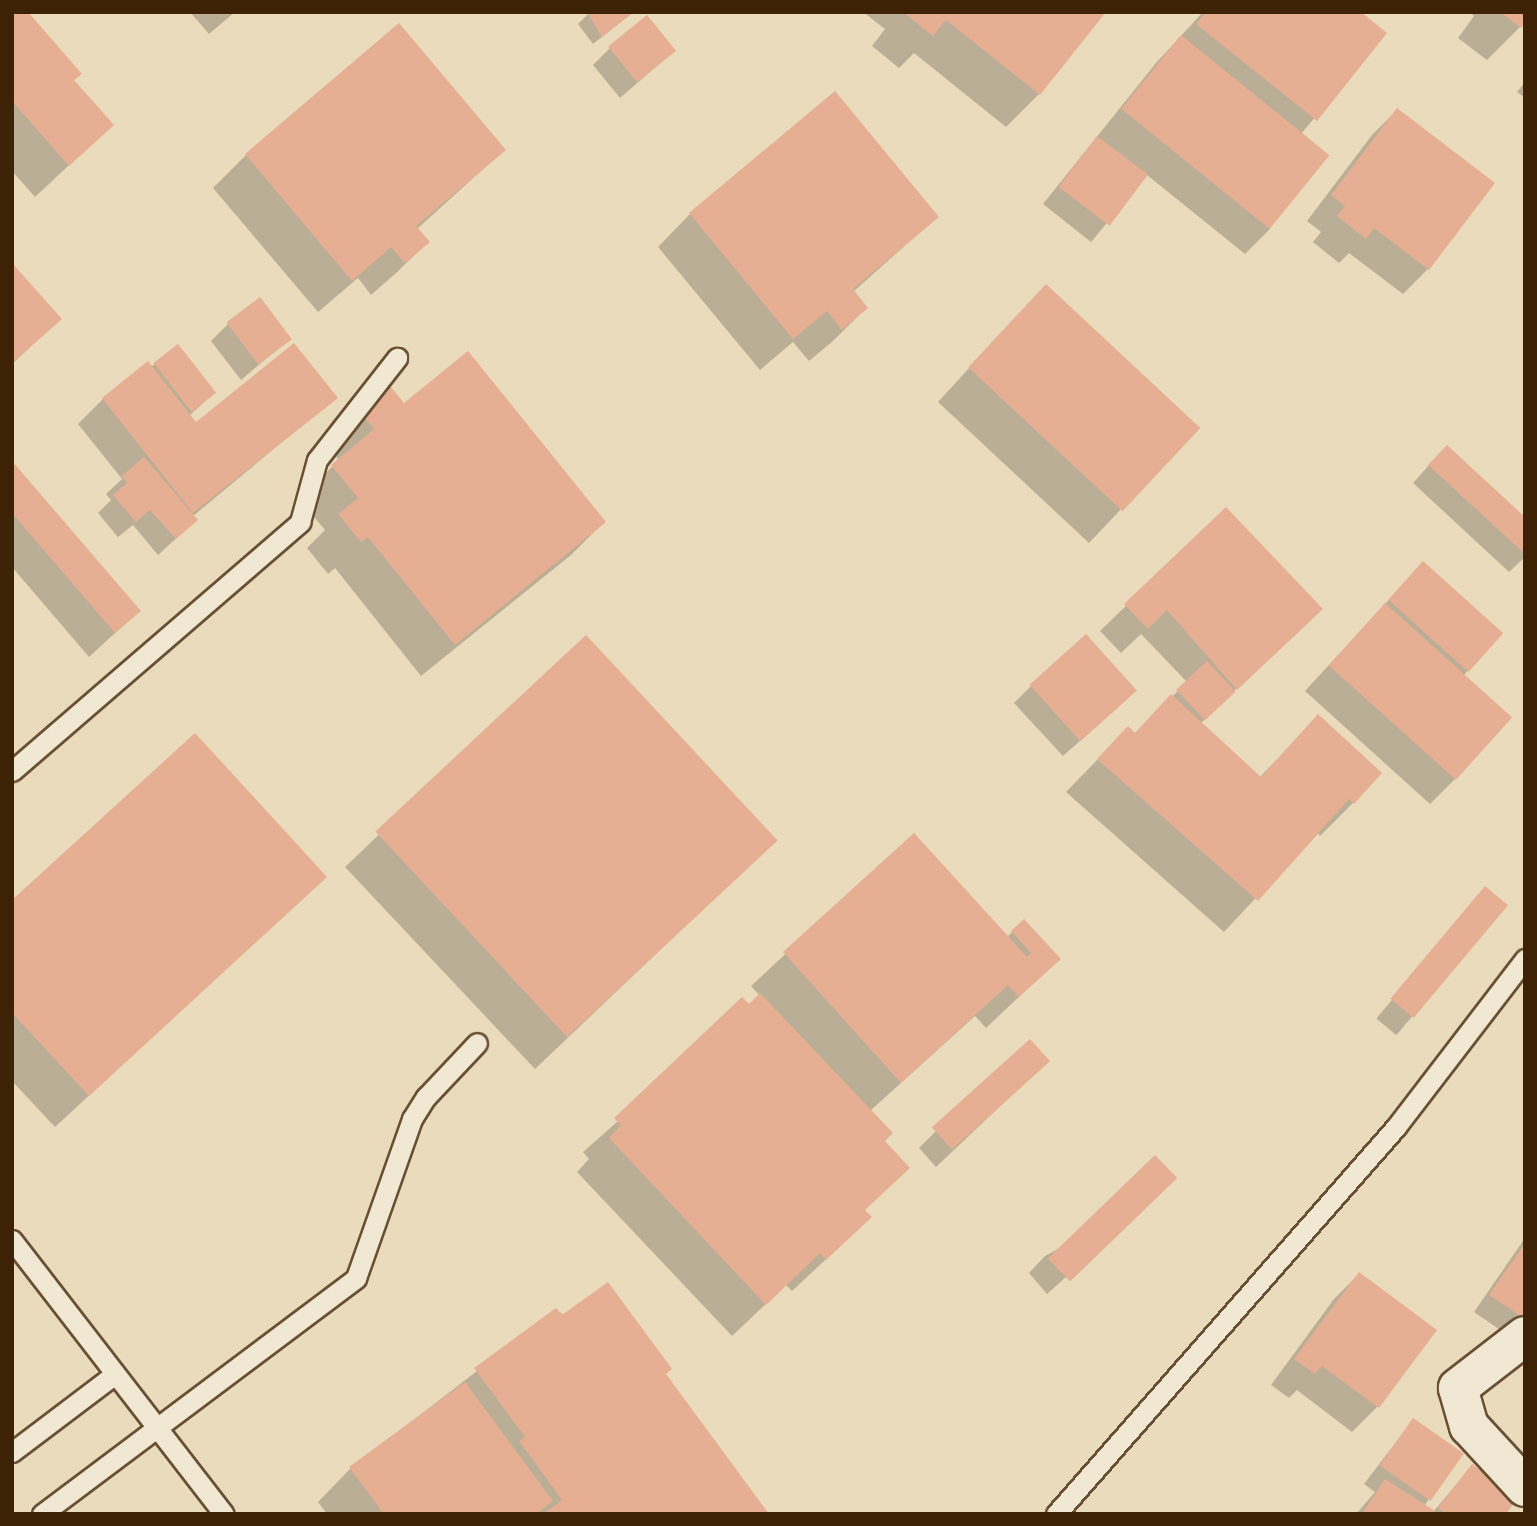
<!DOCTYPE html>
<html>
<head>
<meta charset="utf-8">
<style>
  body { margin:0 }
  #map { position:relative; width:1537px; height:1526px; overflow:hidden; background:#e9dbbc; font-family:Alegreya,serif }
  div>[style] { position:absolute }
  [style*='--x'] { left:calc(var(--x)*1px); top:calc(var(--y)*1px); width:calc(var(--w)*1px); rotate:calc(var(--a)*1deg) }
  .shadow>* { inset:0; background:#0003; transform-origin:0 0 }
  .building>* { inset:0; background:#e6ae92; transform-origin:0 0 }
  .roads { filter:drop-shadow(2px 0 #695034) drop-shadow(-2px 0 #695034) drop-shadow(0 2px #695034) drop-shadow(0 -2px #695034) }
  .service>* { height:19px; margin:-9.5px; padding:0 9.5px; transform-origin:9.5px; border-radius:9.5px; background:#f1e8d3 }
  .minor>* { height:38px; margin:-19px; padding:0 19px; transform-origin:19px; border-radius:19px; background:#f1e8d3 }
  span { translate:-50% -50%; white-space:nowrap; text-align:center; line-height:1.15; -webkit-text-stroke:7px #f1e8d3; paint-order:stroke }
  .frame { position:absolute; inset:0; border:14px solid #3e2206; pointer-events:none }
</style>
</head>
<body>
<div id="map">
  <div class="shadow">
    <i style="clip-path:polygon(12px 12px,112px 125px,35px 197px,12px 171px)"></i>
    <i style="clip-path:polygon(190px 12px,235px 12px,209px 34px)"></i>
    <i style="clip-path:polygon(590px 12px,633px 12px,593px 44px,578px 24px)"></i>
    <i style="clip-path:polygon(863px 12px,1104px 12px,1039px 94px,1006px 127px,914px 53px,899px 68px,872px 46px,885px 29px)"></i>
    <i style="clip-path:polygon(1203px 12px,1359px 12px,1385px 33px,1301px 134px,1270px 229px,1245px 254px,1147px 175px,1091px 242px,1043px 204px,1156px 63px)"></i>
    <i style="clip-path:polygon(1469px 12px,1525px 12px,1520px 27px,1487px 60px,1458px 38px,1474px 16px)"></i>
    <i style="clip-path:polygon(610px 48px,674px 51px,620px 98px,593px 65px)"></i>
    <i style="clip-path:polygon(1525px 82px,1525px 98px,1517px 92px)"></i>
    <i style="clip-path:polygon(1397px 110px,1492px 183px,1428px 269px,1403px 294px,1349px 253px,1339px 263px,1313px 242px,1321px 232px,1307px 221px,1372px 135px)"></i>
    <i style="clip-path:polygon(504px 150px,417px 229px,428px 242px,395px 274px,371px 295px,358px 278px,318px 312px,213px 188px,246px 155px)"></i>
    <i style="clip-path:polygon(690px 214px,937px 217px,853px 292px,866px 308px,833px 341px,809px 361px,793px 342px,760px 370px,658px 247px)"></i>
    <i style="clip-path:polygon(12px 266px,60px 319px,12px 364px)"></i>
    <i style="clip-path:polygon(1014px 319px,1198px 428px,1089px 543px,938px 402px)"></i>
    <i style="clip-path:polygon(228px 324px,289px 339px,241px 380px,211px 341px)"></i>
    <i style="clip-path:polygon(155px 364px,214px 393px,189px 416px,196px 424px,335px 398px,193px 516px,196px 520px,158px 555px,133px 525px,118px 537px,98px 513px,111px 500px,106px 494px,122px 479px,78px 424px,103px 399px)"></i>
    <i style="clip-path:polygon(360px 413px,604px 522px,571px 555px,421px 676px,335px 568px,328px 574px,307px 548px,325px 530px,299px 499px,339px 460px,327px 445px)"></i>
    <i style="clip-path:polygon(12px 464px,139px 611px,89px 657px,12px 567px)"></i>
    <i style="clip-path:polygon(1430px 464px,1525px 519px,1525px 557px,1509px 572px,1413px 483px)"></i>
    <i style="clip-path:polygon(1226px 509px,1242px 683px,1200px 724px,1259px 778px,1318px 717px,1353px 803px,1320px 836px,1317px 832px,1224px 932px,1066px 792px,1128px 728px,1134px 734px,1187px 682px,1141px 634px,1121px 653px,1100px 631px)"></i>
    <i style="clip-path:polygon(1407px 580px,1501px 634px,1463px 676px,1455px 779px,1430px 804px,1305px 691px)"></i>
    <i style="clip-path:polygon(586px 637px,743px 871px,535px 1069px,345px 867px)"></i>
    <i style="clip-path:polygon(1031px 686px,1118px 707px,1063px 756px,1014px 703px)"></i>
    <i style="clip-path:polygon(914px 835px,1007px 937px,1024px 921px,1059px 959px,986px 1028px,975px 1016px,870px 1111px,883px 1141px,863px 1211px,837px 1249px,792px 1291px,786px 1285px,732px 1336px,577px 1172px,589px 1159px,583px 1152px,760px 996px,751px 986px)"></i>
    <i style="clip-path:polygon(325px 877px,55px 1127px,12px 1081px,12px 903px)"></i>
    <i style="left:1485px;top:889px;width:26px;height:169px;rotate:40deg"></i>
    <i style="clip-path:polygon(1031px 1077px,936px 1167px,919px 1148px,936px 1131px)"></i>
    <i style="clip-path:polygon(1158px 1195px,1047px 1294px,1029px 1273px,1045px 1256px)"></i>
    <i style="clip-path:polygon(1525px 1238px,1525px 1320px,1509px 1336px,1474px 1312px)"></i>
    <i style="clip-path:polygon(1359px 1274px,1434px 1330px,1377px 1407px,1352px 1432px,1297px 1390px,1289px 1398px,1271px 1385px,1334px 1299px)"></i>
    <i style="clip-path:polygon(556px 1310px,664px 1375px,767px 1514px,327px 1514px,318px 1502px,350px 1469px)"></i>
    <i style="clip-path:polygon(1413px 1420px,1462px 1455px,1424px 1506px,1433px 1512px,1472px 1466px,1504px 1514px,1356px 1514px,1375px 1492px,1364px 1484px)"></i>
  </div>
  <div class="building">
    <i style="clip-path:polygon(12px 12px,28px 12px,82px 74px,74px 80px,114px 125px,69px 166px,12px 101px)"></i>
    <i style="clip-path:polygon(587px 12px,634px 12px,602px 37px)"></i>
    <i style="clip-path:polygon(903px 12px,1106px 12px,1040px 95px,946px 20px,933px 36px)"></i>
    <i style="clip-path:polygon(1206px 12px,1361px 12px,1387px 33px,1317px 121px,1196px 24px)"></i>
    <i style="clip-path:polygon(1500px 12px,1525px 12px,1525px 23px,1521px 28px)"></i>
    <i style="left:647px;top:15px;width:46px;height:50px;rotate:51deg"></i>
    <i style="clip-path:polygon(399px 23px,506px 150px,416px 226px,430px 242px,405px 263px,391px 247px,352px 281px,245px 154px)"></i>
    <i style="left:1181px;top:35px;width:191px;height:95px;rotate:39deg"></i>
    <i style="clip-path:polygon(835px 91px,939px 217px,853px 289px,868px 308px,842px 330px,827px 311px,793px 339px,689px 213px)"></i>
    <i style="clip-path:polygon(1397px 108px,1495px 183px,1429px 270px,1374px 228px,1366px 239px,1337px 216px,1345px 206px,1331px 195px)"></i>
    <i style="left:1097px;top:136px;width:64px;height:64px;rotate:37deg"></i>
    <i style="clip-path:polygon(12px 263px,62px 319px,12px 363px)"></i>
    <i style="left:1046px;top:284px;width:211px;height:114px;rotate:43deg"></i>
    <i style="left:260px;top:297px;width:53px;height:42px;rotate:53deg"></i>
    <i style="clip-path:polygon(294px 343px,338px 398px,193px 513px,102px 398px,148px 361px,196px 422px)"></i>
    <i style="left:178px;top:344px;width:62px;height:31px;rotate:52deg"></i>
    <i style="clip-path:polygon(468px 351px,606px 522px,455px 645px,368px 537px,361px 542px,338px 514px,358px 498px,331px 465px,374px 429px,359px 411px,390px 386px,404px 403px)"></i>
    <i style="clip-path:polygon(1447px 445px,1525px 517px,1525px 554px,1428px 465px)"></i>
    <i style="clip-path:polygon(144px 457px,198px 520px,176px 539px,150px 510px,136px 522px,113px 495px,127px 483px,122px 476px)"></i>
    <i style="clip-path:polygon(12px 461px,141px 611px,115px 633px,12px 513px)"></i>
    <i style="clip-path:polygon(1226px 507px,1323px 609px,1237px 690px,1167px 610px,1148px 629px,1124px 604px)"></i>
    <i style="left:1423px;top:561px;width:108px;height:52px;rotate:42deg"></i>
    <i style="left:1385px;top:603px;width:171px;height:84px;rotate:42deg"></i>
    <i style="left:1086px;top:634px;width:76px;height:76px;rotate:48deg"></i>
    <i style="left:586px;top:635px;width:281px;height:288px;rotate:47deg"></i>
    <i style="left:1207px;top:661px;width:42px;height:42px;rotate:47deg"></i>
    <i style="clip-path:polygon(1171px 694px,1261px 777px,1318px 714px,1382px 773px,1354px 804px,1349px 799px,1258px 901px,1097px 759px,1128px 726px,1135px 733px)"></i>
    <i style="clip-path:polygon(195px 733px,327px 877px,89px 1096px,12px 1013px,12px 900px)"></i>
    <i style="clip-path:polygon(914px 833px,1027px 957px,1031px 953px,1011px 931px,1024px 919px,1061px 959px,1019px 997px,1008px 985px,901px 1083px,783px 952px)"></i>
    <i style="left:1485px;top:886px;width:30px;height:147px;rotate:40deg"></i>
    <i style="clip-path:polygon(760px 993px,893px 1133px,885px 1141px,910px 1168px,865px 1210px,872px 1217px,826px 1260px,820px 1253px,766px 1305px,609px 1138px,621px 1125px,614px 1118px,742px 997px,749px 1004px)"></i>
    <i style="left:1030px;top:1039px;width:30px;height:132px;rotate:48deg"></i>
    <i style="left:1155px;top:1155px;width:32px;height:149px;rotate:46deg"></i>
    <i style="clip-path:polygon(1525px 1243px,1525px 1319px,1489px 1295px)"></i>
    <i style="clip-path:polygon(1359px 1272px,1437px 1330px,1379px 1408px,1322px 1366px,1315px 1374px,1294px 1359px)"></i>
    <i style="clip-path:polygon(608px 1282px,672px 1369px,666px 1374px,769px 1514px,543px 1514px,562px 1500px,519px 1441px,525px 1437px,474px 1368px,556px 1308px,562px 1315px)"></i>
    <i style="clip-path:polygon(465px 1382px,553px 1501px,536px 1514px,384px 1514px,349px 1467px)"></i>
    <i style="left:1413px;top:1418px;width:62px;height:58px;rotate:35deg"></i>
    <i style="clip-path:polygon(1472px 1464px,1517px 1499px,1506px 1514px,1446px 1514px,1438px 1508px)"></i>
    <i style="clip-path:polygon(1385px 1479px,1435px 1511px,1433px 1514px,1362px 1514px)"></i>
  </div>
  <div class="roads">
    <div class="service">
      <i style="--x:12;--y:771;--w:381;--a:-40.8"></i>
      <i style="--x:300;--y:522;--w:64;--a:-74.7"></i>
      <i style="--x:317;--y:460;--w:130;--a:-51.9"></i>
      <i style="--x:12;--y:1240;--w:346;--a:52.3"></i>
      <i style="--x:12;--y:1452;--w:129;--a:-37.1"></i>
      <i style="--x:42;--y:1514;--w:393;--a:-36.9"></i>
      <i style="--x:356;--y:1278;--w:169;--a:-70.6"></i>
      <i style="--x:412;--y:1119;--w:26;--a:-58"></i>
      <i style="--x:426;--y:1097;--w:74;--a:-46.6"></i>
      <i style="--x:1056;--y:1514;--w:515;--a:-48.7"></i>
      <i style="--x:1396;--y:1127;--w:212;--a:-52.5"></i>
    </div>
    <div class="minor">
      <i style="--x:1525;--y:1336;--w:85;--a:142.2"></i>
      <i style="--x:1458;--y:1388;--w:40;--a:74"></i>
      <i style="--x:1469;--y:1426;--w:83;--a:47.4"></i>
    </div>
  </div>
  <div class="frame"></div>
</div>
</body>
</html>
